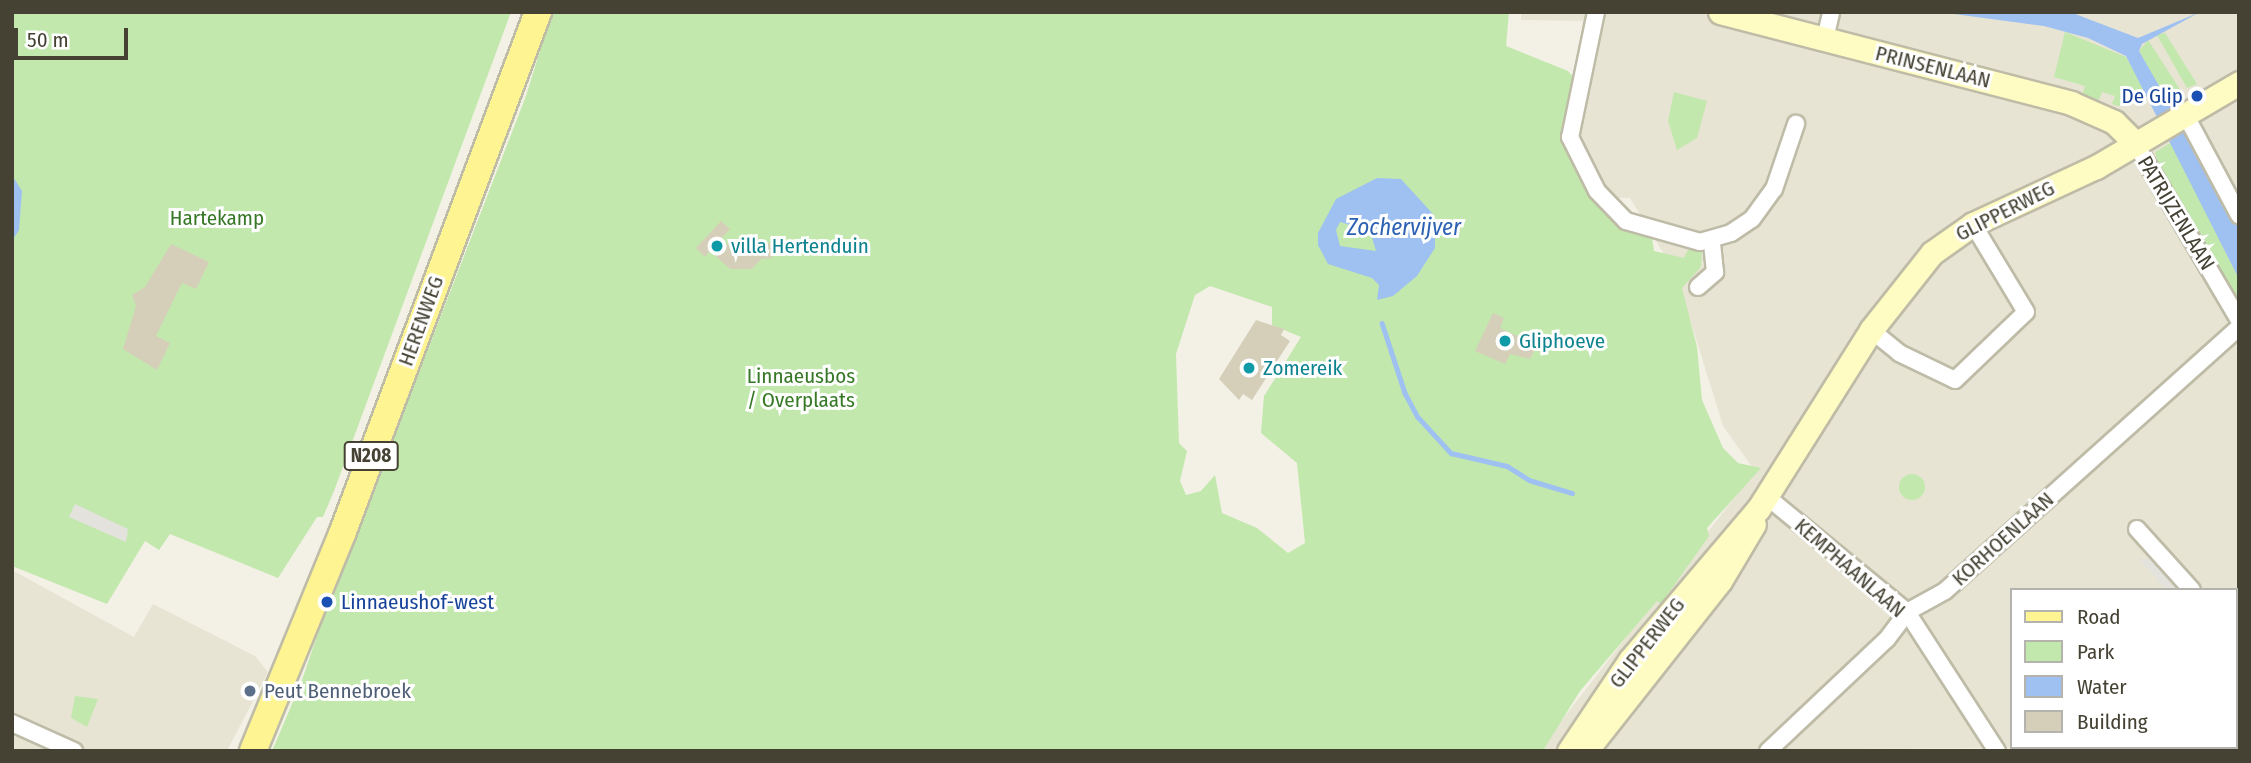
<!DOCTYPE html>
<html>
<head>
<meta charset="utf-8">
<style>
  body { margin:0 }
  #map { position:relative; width:2251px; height:763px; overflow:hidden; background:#f3f1e5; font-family:"Fira Sans Condensed",sans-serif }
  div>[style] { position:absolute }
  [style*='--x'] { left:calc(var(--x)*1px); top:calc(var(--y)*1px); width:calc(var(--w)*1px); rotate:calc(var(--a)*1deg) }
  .residential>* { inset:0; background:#e7e4d3 }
  .green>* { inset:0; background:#c2e8ad }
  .round { border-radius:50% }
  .parking>* { inset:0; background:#e3e2dd }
  .water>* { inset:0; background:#9fc1f1 }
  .stream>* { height:4.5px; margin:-2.25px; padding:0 2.25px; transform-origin:2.25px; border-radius:2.25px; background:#9fc1f1 }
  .building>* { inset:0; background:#d5cfba }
  .roads { filter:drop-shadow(2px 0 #bebba7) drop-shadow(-2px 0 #bebba7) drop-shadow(0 2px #bebba7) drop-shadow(0 -2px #bebba7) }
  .street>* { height:16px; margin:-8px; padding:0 8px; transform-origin:8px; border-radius:8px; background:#fff }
  .secondary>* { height:23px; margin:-11.5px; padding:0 11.5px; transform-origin:11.5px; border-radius:11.5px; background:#fffcc3 }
  .primary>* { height:26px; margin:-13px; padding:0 13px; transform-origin:13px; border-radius:13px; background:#fff492 }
  .dots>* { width:19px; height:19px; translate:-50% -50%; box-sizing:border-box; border:4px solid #fff; border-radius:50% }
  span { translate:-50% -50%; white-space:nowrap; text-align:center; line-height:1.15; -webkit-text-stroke:6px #fff; paint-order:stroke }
  .shield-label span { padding:2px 5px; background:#fff; border:2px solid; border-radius:5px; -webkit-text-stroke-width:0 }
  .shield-label { font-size:19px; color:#454234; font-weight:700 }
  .street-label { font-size:21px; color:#454234 }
  .transit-label { font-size:21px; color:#164399 }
  .right { translate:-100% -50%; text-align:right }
  .left { translate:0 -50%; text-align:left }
  .park-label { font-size:21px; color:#377827 }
  .culture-label { font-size:21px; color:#0d838f }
  .service-label { font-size:21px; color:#4e5e75 }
  .water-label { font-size:23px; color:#2c61b3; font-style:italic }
  .frame { position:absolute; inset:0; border:14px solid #454234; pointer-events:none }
  .legend { position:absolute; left:2010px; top:588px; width:228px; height:161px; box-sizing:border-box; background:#fff; border:2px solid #b5b3ae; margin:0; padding:9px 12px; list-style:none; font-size:21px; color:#454234 }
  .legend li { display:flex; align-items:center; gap:14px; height:35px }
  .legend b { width:35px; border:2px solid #b5b3ae }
  .scale { position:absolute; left:14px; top:28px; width:114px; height:32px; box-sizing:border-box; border:4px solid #454234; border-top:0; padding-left:9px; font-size:21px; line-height:24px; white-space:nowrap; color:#454234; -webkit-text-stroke:5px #fff; paint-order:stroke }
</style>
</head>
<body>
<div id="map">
  <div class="residential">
    <i style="clip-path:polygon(1521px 12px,2239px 12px,2239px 683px,2235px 687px,2235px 590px,2011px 590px,2011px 747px,2139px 747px,1538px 751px,1755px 471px,1723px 426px,1676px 274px,1630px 198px,1599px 198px,1568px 122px,1583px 21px,1521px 20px)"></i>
    <i style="clip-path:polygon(12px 570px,134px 637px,153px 604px,255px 656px,268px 672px,227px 751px,12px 751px)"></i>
  </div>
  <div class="green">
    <i style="clip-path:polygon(12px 12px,511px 12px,334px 491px,323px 517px,317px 517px,278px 578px,170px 534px,159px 550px,145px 541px,107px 604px,12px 566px)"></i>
    <i style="clip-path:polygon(evenodd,552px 12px,1509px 12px,1506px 46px,1568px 71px,1576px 80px,1564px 141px,1636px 228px,1652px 238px,1654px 251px,1684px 258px,1688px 250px,1702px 250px,1701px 267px,1682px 288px,1697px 347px,1702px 400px,1723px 448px,1738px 463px,1761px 468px,1707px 528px,1709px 536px,1661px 604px,1657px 601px,1580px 691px,1544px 749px,272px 751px,301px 683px,371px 477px,418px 375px,526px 96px,552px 12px,1210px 286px,1272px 307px,1272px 325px,1301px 337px,1264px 396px,1261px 433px,1297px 463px,1305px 543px,1288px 553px,1257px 528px,1222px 513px,1215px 475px,1201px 491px,1186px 495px,1180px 481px,1187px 451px,1179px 443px,1176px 354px,1195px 295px,1210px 286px)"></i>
    <i style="clip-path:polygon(2065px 32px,2126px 57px,2145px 89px,2136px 90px,2128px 105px,2118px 106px,2112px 104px,2115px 96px,2102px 92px,2099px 100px,2082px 95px,2085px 86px,2054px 77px)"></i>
    <i style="clip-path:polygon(2165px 33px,2197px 84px,2187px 88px,2157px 35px)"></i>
    <i style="clip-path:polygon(2148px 40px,2181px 91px,2166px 100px,2139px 51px)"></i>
    <i style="clip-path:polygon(1674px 92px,1707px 101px,1697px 138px,1677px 150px,1668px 121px)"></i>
    <i style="clip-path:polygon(2172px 142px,2239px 279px,2239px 306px,2172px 195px,2157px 159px,2155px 152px)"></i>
    <i class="round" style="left:1899px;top:474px;width:26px;height:26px"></i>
    <i style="clip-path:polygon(2239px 634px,2239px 751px,2078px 751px,2235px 747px)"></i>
    <i style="clip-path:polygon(75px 696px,98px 699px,87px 727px,71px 718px)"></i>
  </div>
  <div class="parking">
    <i style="clip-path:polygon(75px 504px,128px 529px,126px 542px,69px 517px)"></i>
    <i style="clip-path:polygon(2138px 559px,2156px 559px,2184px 590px,2167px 590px)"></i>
  </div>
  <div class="water">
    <i style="clip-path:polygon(1939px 12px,2070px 12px,2138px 38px,2200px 12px,2142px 44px,2139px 51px,2239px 225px,2239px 279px,2126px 56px,2088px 38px,2044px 26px)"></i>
    <i style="clip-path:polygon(12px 175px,22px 191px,19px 230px,12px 241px)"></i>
    <i style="clip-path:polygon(evenodd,1377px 178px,1401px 179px,1433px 214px,1435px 231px,1435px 248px,1417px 276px,1393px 296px,1377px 300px,1379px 285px,1372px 278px,1328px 264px,1318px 245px,1318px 233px,1336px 199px,1377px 178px,1340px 222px,1370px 231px,1376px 251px,1340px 246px,1336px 230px,1340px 222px)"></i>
  </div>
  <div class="stream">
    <i style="--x:1382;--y:323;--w:74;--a:71.8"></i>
    <i style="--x:1405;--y:393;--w:27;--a:62"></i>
    <i style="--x:1418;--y:417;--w:49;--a:47.5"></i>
    <i style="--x:1451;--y:453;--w:57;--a:13.1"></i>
    <i style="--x:1507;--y:466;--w:26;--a:32"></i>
    <i style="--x:1529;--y:480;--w:45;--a:16.8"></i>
  </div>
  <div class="building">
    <i style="clip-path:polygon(721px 221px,730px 229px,715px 245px,771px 243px,772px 258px,761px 259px,752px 269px,730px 269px,710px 251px,705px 257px,696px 248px)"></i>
    <i style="clip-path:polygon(171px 244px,209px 262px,196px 289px,182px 283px,173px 301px,156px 336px,170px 343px,157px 370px,123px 349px,136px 306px,132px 295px,145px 287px)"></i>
    <i style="clip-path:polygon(1493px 313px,1504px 318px,1500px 328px,1537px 345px,1530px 359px,1510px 354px,1505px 364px,1475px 351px)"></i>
    <i style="clip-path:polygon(1256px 320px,1284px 329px,1281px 335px,1290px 341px,1252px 400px,1243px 394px,1239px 400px,1219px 379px)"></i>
  </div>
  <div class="roads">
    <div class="street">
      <i style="--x:1596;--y:12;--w:128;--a:101.7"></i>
      <i style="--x:1570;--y:137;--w:60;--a:63.4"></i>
      <i style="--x:1597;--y:191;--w:42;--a:46"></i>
      <i style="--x:1626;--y:221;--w:77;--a:15.8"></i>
      <i style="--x:1700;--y:242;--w:32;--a:-16"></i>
      <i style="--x:1731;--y:233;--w:25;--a:-34"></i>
      <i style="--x:1752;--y:219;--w:37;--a:-54"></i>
      <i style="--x:1774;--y:189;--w:69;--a:-71.3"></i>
      <i style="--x:1825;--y:39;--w:28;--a:-77"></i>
      <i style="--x:2185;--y:114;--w:115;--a:61.9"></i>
      <i style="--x:2135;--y:143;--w:205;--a:59.6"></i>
      <i style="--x:1698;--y:287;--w:23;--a:-41"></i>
      <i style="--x:1715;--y:272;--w:31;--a:-96"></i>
      <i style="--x:1871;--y:330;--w:36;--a:39"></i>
      <i style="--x:1899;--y:353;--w:62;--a:25.7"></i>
      <i style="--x:1955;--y:380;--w:98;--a:-43.8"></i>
      <i style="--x:2026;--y:312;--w:103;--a:-121.1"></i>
      <i style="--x:1766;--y:496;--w:183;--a:39.4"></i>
      <i style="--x:1907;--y:612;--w:166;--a:57.1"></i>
      <i style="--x:2137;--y:529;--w:82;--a:48"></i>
      <i style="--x:2235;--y:627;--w:5;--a:-37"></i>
      <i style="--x:12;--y:723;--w:68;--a:24.3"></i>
      <i style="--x:1768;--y:751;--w:163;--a:-43.3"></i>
      <i style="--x:1887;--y:639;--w:34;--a:-53"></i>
      <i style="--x:1907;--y:612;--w:43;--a:-28.9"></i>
      <i style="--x:1945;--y:591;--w:395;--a:-41.9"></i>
      <i style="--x:2062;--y:751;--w:7;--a:-34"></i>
    </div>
    <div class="secondary">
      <i style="--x:1720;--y:12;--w:363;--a:14.5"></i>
      <i style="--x:2071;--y:103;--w:47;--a:23.8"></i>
      <i style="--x:2114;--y:122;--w:30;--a:45"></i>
      <i style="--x:1592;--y:743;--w:206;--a:-51.7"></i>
      <i style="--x:1720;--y:581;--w:66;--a:-59.2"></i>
      <i style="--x:1569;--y:751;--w:110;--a:-56.2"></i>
      <i style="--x:1630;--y:660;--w:199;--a:-49.7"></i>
      <i style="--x:1759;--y:508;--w:210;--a:-57.8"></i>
      <i style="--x:1871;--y:330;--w:98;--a:-51.6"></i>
      <i style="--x:1932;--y:253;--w:50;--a:-35.3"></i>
      <i style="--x:1973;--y:224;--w:136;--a:-24.9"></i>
      <i style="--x:2096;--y:167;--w:166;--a:-30.4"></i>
    </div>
    <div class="primary">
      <i style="--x:253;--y:751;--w:235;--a:-67.7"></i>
      <i style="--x:342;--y:534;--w:558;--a:-69.42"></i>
    </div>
  </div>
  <div class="dots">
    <i style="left:2197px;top:96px;background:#1a4fb4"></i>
    <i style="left:717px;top:246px;background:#0f9aa8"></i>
    <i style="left:1505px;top:341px;background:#0f9aa8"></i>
    <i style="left:1249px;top:368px;background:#0f9aa8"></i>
    <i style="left:327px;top:602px;background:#1a4fb4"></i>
    <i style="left:250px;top:691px;background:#5c6f8a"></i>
  </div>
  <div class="shield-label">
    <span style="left:371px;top:456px">N208</span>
  </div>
  <div class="street-label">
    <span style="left:1933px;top:67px;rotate:14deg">PRINSENLAAN</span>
    <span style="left:2005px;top:211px;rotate:-27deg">GLIPPERWEG</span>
    <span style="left:2176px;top:213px;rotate:59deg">PATRIJZENLAAN</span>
    <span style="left:421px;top:321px;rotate:-70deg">HERENWEG</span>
    <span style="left:2003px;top:539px;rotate:-42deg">KORHOENLAAN</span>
    <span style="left:1850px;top:568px;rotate:41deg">KEMPHAANLAAN</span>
    <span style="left:1647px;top:643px;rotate:-52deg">GLIPPERWEG</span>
  </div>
  <div class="transit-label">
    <span class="right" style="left:2183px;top:96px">De Glip</span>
    <span class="left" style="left:341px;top:602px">Linnaeushof-west</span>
  </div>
  <div class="park-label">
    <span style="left:217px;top:218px">Hartekamp</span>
    <span style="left:801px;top:388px">Linnaeusbos<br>/ Overplaats</span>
  </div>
  <div class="culture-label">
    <span class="left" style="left:731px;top:246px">villa Hertenduin</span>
    <span class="left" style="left:1519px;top:341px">Gliphoeve</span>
    <span class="left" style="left:1263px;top:368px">Zomereik</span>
  </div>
  <div class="service-label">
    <span class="left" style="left:264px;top:691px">Peut Bennebroek</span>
  </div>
  <div class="water-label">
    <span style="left:1404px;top:227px">Zochervijver</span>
  </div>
  <div class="frame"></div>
  <ul class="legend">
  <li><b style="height:9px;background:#fff492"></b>Road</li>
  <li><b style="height:19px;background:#c2e8ad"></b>Park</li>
  <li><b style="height:19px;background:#9fc1f1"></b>Water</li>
  <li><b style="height:19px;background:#d5cfba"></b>Building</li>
  </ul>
  <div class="scale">50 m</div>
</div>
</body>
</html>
